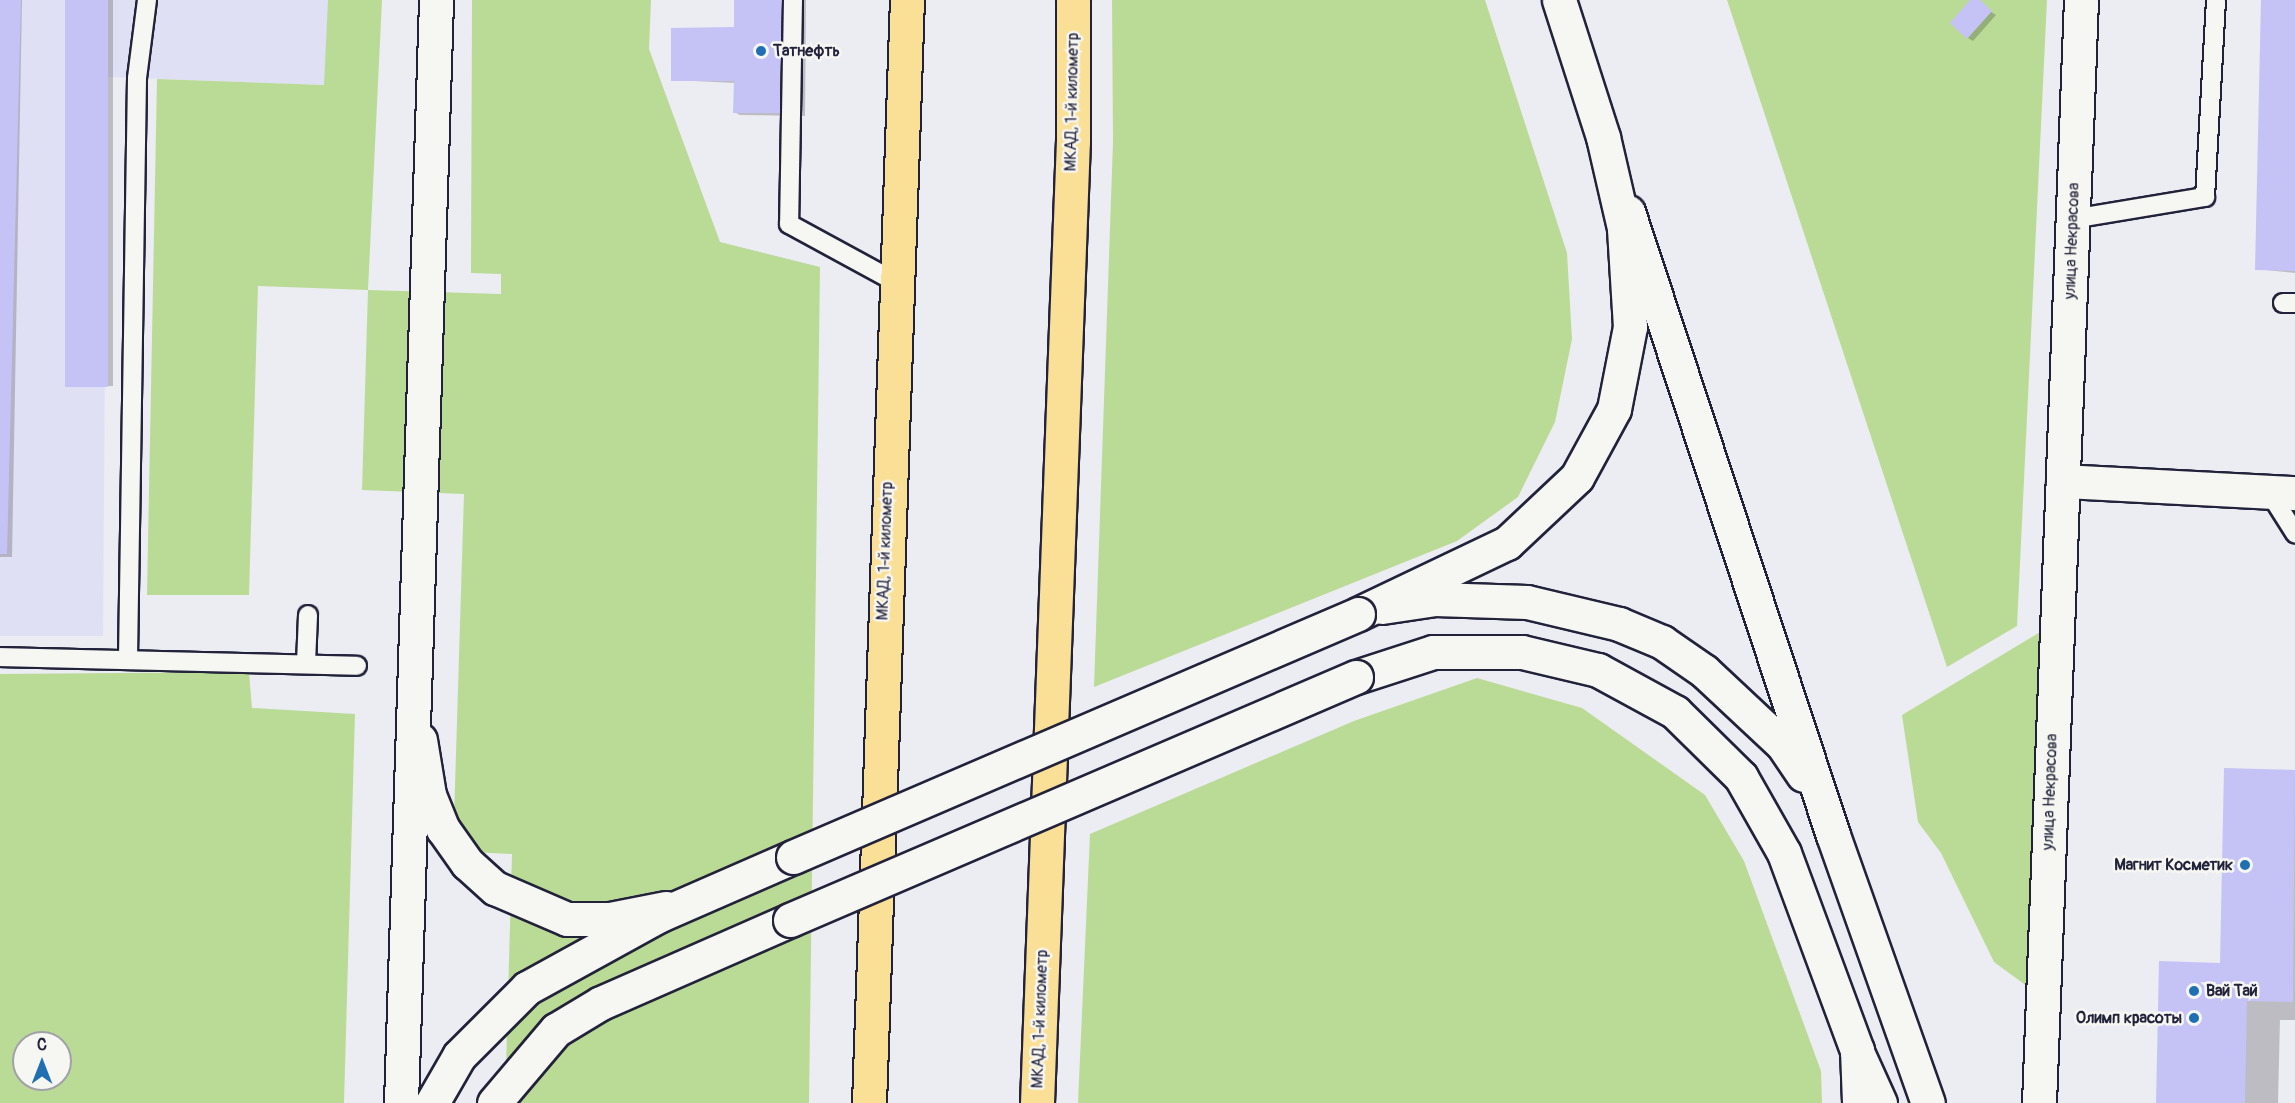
<!DOCTYPE html>
<html>
<head>
<meta charset="utf-8">
<style>
  body { margin:0 }
  #map { position:relative; width:2295px; height:1103px; overflow:hidden; background:#ececf3; font-family:Pangolin,sans-serif }
  div>[style] { position:absolute }
  [style*='--x'] { left:calc(var(--x)*1px); top:calc(var(--y)*1px); width:calc(var(--w)*1px); rotate:calc(var(--a)*1deg) }
  .built>* { inset:0; background:#e0e0f4 }
  .green>* { inset:0; background:#badb95 }
  .shadow>* { inset:0; background:#0003; transform-origin:0 0 }
  .building>* { inset:0; background:#c5c3f6; transform-origin:0 0 }
  .roads { filter:drop-shadow(2px 0 #22223b) drop-shadow(-2px 0 #22223b) drop-shadow(0 2px #22223b) drop-shadow(0 -2px #22223b) }
  .service>* { height:18px; margin:-9px; padding:0 9px; transform-origin:9px; border-radius:9px; background:#f6f6f2 }
  .minor>* { height:33px; margin:-16.5px; padding:0 16.5px; transform-origin:16.5px; border-radius:16.5px; background:#f6f6f2 }
  .tertiary>* { height:33px; margin:-16.5px; padding:0 16.5px; transform-origin:16.5px; border-radius:16.5px; background:#f6f6f2 }
  .secondary>* { height:33px; margin:-16.5px; padding:0 16.5px; transform-origin:16.5px; border-radius:16.5px; background:#f6f6f2 }
  .trunk>* { height:33px; margin:-16.5px; padding:0 16.5px; transform-origin:16.5px; border-radius:16.5px; background:#fadf96 }
  .bridges { filter:drop-shadow(2px 0 #22223b) drop-shadow(-2px 0 #22223b) drop-shadow(0 2px #22223b) drop-shadow(0 -2px #22223b) }
  .secondary-bridge>* { height:33px; margin:-16.5px; padding:0 16.5px; transform-origin:16.5px; border-radius:16.5px; background:#f6f6f2 }
  .dots>* { width:16px; height:16px; translate:-50% -50%; box-sizing:border-box; border:3px solid #f6f6f2; border-radius:50% }
  span { translate:-50% -50%; white-space:nowrap; text-align:center; line-height:1.15; -webkit-text-stroke:5px #f6f6f2; paint-order:stroke }
  .poi-label { font-size:16px; color:#22223b; font-weight:700 }
  .left { translate:0 -50%; text-align:left }
  .right { translate:-100% -50%; text-align:right }
  .street-label { font-size:16px; color:#22223b }
  .north { position:absolute; left:12px; top:1031px; width:60px; height:60px; box-sizing:border-box; background:#f6f6f2; border:2px solid #a1a1a9; border-radius:50%; rotate:0deg; font-size:16px; font-weight:700; line-height:24px; text-align:center; color:#22223b }
  .north::after { content:''; display:block; margin:auto; width:21px; height:27px; background:#1f6fb2; clip-path:polygon(50% 0,100% 100%,50% 72%,0 100%) }
</style>
</head>
<body>
<div id="map">
  <div class="built">
    <i style="clip-path:polygon(0 0,329px 0,325px 85px,107px 77px,103px 636px,0 636px)"></i>
  </div>
  <div class="green">
    <i style="clip-path:polygon(328px 0,382px 0,368px 290px,501px 294px,501px 274px,471px 273px,472px 0,651px 0,649px 49px,720px 242px,820px 267px,809px 1103px,505px 1103px,512px 854px,453px 851px,464px 494px,362px 490px,368px 290px,258px 286px,249px 595px,147px 595px,157px 79px,324px 85px)"></i>
    <i style="clip-path:polygon(1112px 0,1485px 0,1567px 253px,1572px 339px,1555px 422px,1518px 497px,1457px 541px,1094px 687px,1113px 142px)"></i>
    <i style="clip-path:polygon(1727px 0,2047px 0,2017px 626px,1947px 667px)"></i>
    <i style="clip-path:polygon(2057px 622px,2042px 997px,1994px 962px,1941px 853px,1918px 822px,1902px 715px)"></i>
    <i style="clip-path:polygon(evenodd,249px 672px,252px 708px,355px 714px,344px 1103px,0 1103px,0 674px,249px 672px,24px 1043px,60px 1043px,60px 1079px,24px 1079px,24px 1043px)"></i>
    <i style="clip-path:polygon(1477px 678px,1582px 708px,1705px 795px,1744px 861px,1821px 1071px,1822px 1103px,1078px 1103px,1090px 834px,1354px 721px)"></i>
  </div>
  <div class="shadow">
    <i style="clip-path:polygon(0 0,22px 0,12px 557px,0 557px)"></i>
    <i style="left:67px;top:0;width:46px;height:386px"></i>
    <i style="clip-path:polygon(735px 0,806px 0,805px 116px,740px 115px,734px 112px,736px 83px,672px 80px,735px 29px)"></i>
    <i style="clip-path:polygon(1972px 0,1996px 15px,1973px 41px,1968px 38px)"></i>
    <i style="clip-path:polygon(2263px 0,2295px 0,2295px 273px,2256px 269px)"></i>
    <i style="clip-path:polygon(2225px 769px,2295px 771px,2295px 1020px,2280px 1020px,2278px 1103px,2157px 1103px,2221px 964px)"></i>
  </div>
  <div class="building">
    <i style="clip-path:polygon(0 0,21px 0,7px 554px,0 554px)"></i>
    <i style="left:65px;top:0;width:43px;height:387px"></i>
    <i style="clip-path:polygon(734px 0,801px 0,800px 113px,733px 113px,734px 81px,671px 81px,671px 28px,734px 27px)"></i>
    <i style="clip-path:polygon(1970px 0,1980px 0,1992px 11px,1967px 39px,1950px 23px)"></i>
    <i style="clip-path:polygon(2261px 0,2295px 0,2295px 271px,2255px 270px)"></i>
    <i style="clip-path:polygon(2224px 768px,2295px 770px,2293px 1002px,2247px 1001px,2245px 1103px,2156px 1103px,2159px 961px,2220px 963px)"></i>
  </div>
  <div class="roads">
    <div class="service">
      <i style="--x:793;--y:0;--w:224;--a:91"></i>
      <i style="--x:789;--y:224;--w:119;--a:28.5"></i>
      <i style="--x:2073;--y:219;--w:134;--a:-9.5"></i>
      <i style="--x:2205;--y:197;--w:197;--a:-86.8"></i>
      <i style="--x:2283;--y:303;--w:12;--a:0"></i>
      <i style="--x:2269;--y:492;--w:49;--a:57.6"></i>
      <i style="--x:0;--y:657;--w:357;--a:1.4"></i>
      <i style="--x:128;--y:658;--w:580;--a:-89.11"></i>
      <i style="--x:137;--y:78;--w:79;--a:-82.7"></i>
      <i style="--x:306;--y:663;--w:48;--a:-87.6"></i>
    </div>
    <div class="minor">
      <i style="--x:2063;--y:481;--w:232;--a:3"></i>
      <i style="--x:2039;--y:1103;--w:1104;--a:-87.82"></i>
    </div>
    <div class="tertiary">
      <i style="--x:1628;--y:212;--w:656;--a:71.79"></i>
      <i style="--x:1833;--y:835;--w:284;--a:70.5"></i>
      <i style="--x:1382;--y:607;--w:54;--a:-8.6"></i>
      <i style="--x:1435;--y:599;--w:92;--a:1.9"></i>
      <i style="--x:1527;--y:602;--w:95;--a:13.4"></i>
      <i style="--x:1619;--y:624;--w:47;--a:22.7"></i>
      <i style="--x:1662;--y:642;--w:51;--a:34.6"></i>
      <i style="--x:1704;--y:671;--w:108;--a:43.1"></i>
      <i style="--x:1783;--y:745;--w:36;--a:56"></i>
      <i style="--x:420;--y:740;--w:56;--a:80.7"></i>
      <i style="--x:429;--y:795;--w:37;--a:68"></i>
      <i style="--x:443;--y:829;--w:42;--a:54.8"></i>
      <i style="--x:467;--y:863;--w:38;--a:42"></i>
      <i style="--x:495;--y:888;--w:78;--a:23.3"></i>
      <i style="--x:567;--y:919;--w:43;--a:0"></i>
      <i style="--x:610;--y:919;--w:57;--a:-11.1"></i>
      <i style="--x:1857;--y:1052;--w:56;--a:65.7"></i>
    </div>
    <div class="secondary">
      <i style="--x:1358;--y:614;--w:165;--a:-25.5"></i>
      <i style="--x:1507;--y:543;--w:96;--a:-43.3"></i>
      <i style="--x:1577;--y:477;--w:77;--a:-61.4"></i>
      <i style="--x:1614;--y:409;--w:84;--a:-79"></i>
      <i style="--x:1630;--y:327;--w:99;--a:-93.5"></i>
      <i style="--x:1624;--y:228;--w:93;--a:-103"></i>
      <i style="--x:1603;--y:137;--w:144;--a:-107.8"></i>
      <i style="--x:1356;--y:677;--w:81;--a:-18"></i>
      <i style="--x:1433;--y:652;--w:89;--a:0"></i>
      <i style="--x:1522;--y:652;--w:78;--a:13.3"></i>
      <i style="--x:1598;--y:670;--w:88;--a:28.6"></i>
      <i style="--x:1675;--y:712;--w:93;--a:44.6"></i>
      <i style="--x:1741;--y:777;--w:87;--a:60.5"></i>
      <i style="--x:1784;--y:853;--w:210;--a:69.7"></i>
      <i style="--x:1857;--y:1050;--w:53;--a:87.8"></i>
      <i style="--x:401;--y:1103;--w:1104;--a:-88.18"></i>
      <i style="--x:432;--y:1103;--w:54;--a:-60.1"></i>
      <i style="--x:459;--y:1056;--w:96;--a:-45"></i>
      <i style="--x:527;--y:988;--w:152;--a:-28.8"></i>
      <i style="--x:660;--y:915;--w:145;--a:-23.6"></i>
      <i style="--x:494;--y:1103;--w:96;--a:-49.7"></i>
      <i style="--x:556;--y:1030;--w:52;--a:-31"></i>
      <i style="--x:601;--y:1003;--w:206;--a:-23.7"></i>
    </div>
    <div class="trunk">
      <i style="--x:869;--y:1103;--w:1104;--a:-88.03"></i>
      <i style="--x:1037;--y:1103;--w:963;--a:-87.86"></i>
      <i style="--x:1073;--y:141;--w:141;--a:-90"></i>
    </div>
  </div>
  <div class="bridges">
    <div class="secondary-bridge">
      <i style="--x:793;--y:857;--w:615;--a:-23.27"></i>
      <i style="--x:790;--y:920;--w:616;--a:-23.24"></i>
    </div>
  </div>
  <div class="dots">
    <i style="left:761px;top:51px;background:#1f6fb2"></i>
    <i style="left:2245px;top:865px;background:#1f6fb2"></i>
    <i style="left:2194px;top:991px;background:#1f6fb2"></i>
    <i style="left:2194px;top:1018px;background:#1f6fb2"></i>
  </div>
  <div class="poi-label">
    <span class="left" style="left:773px;top:51px">Татнефть</span>
    <span class="right" style="left:2233px;top:865px">Магнит Косметик</span>
    <span class="left" style="left:2206px;top:991px">Вай Тай</span>
    <span class="right" style="left:2182px;top:1018px">Олимп красоты</span>
  </div>
  <div class="street-label">
    <span style="left:1072px;top:102px;rotate:-89deg">МКАД, 1-й километр</span>
    <span style="left:2072px;top:241px;rotate:-88deg">улица Некрасова</span>
    <span style="left:885px;top:551px;rotate:-88deg">МКАД, 1-й километр</span>
    <span style="left:2050px;top:792px;rotate:-88deg">улица Некрасова</span>
    <span style="left:1040px;top:1019px;rotate:-88deg">МКАД, 1-й километр</span>
  </div>
  <div class="north">С</div>
</div>
</body>
</html>
